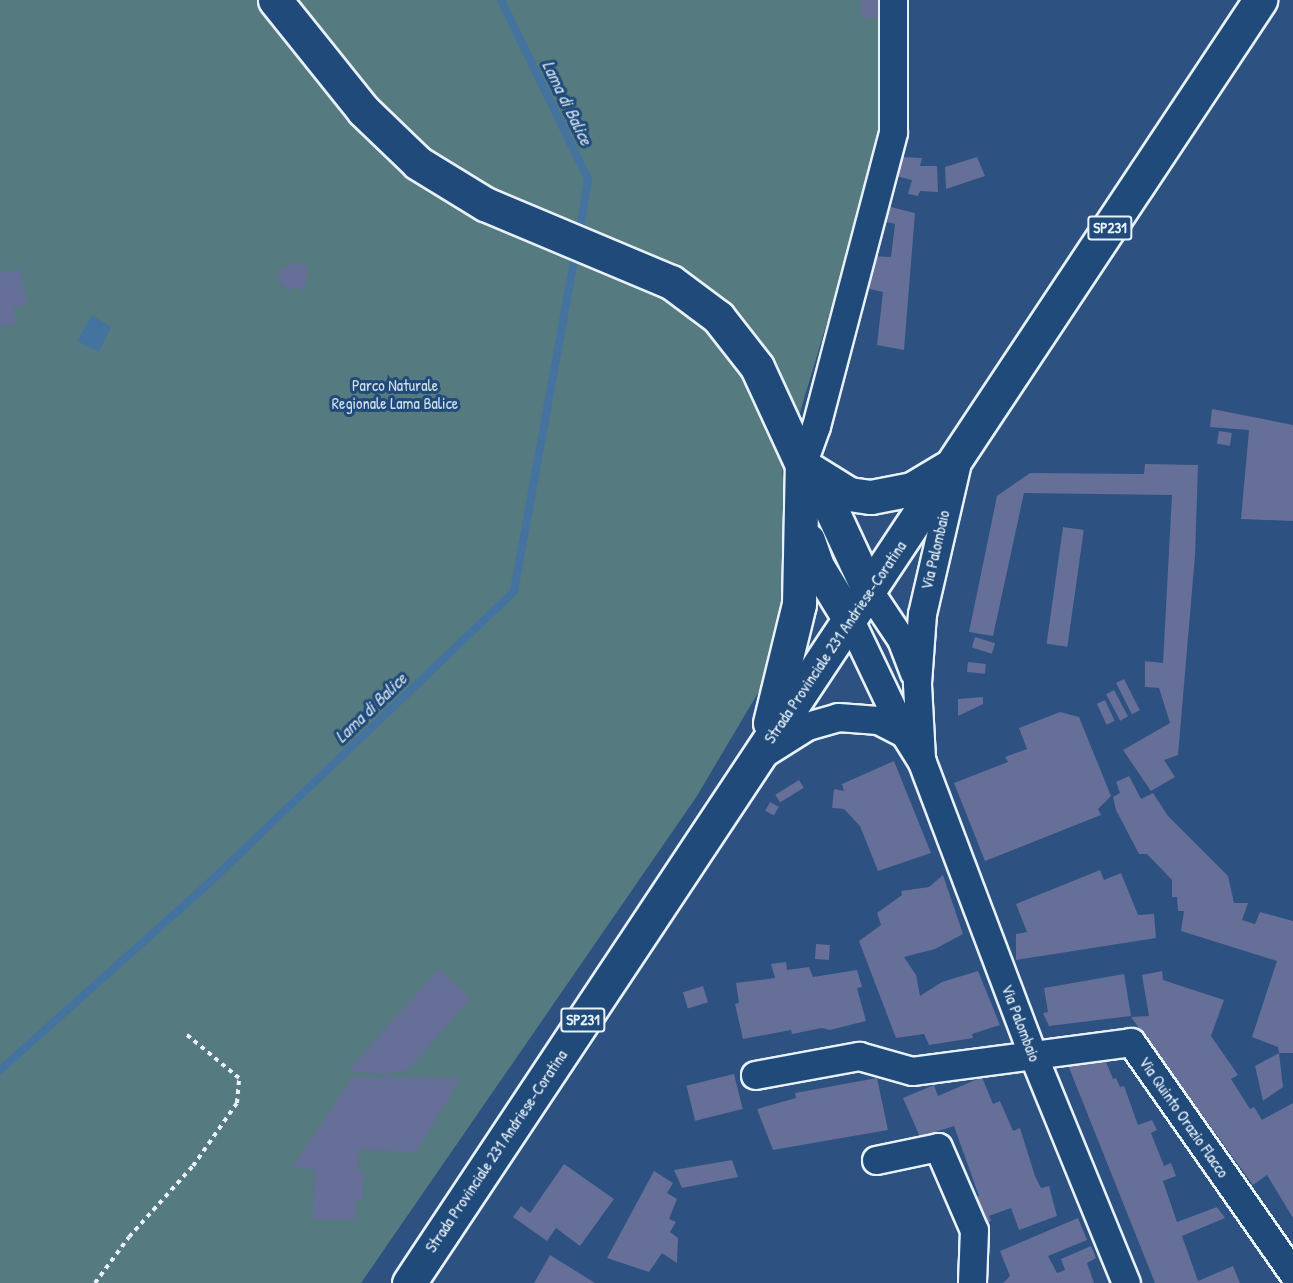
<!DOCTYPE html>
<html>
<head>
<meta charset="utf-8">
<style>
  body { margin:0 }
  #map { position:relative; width:1293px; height:1283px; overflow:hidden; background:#2d5180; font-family:"Patrick Hand",sans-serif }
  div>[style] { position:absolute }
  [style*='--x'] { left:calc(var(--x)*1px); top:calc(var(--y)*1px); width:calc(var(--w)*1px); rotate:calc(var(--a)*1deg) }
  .green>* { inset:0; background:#557a80 }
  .water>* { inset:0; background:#4573a0 }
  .stream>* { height:8px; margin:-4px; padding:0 4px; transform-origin:4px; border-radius:4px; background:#4573a0 }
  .building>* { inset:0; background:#656f97; transform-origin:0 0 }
  .path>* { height:4px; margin-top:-2px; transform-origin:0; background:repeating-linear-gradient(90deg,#e8f1f8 0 4.5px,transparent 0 9px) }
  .roads { filter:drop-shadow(2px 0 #e8f1f8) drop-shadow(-2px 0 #e8f1f8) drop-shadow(0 2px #e8f1f8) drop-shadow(0 -2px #e8f1f8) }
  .minor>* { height:27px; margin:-13.5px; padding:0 13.5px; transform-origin:13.5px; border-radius:13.5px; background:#1f4a7a }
  .major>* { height:33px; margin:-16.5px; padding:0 16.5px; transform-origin:16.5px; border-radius:16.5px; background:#1f4a7a }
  span { translate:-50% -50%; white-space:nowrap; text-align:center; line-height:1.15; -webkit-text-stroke:6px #1f4a7a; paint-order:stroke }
  .shield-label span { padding:2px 4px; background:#1f4a7a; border:2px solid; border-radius:4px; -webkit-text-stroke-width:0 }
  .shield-label { font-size:15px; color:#e8f1f8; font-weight:700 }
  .park-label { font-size:16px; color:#d2dfe6 }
  .street-label { font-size:16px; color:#e8f1f8 }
  .water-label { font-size:18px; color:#d0deeb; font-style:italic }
</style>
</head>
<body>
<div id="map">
  <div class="green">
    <i style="clip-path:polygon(0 0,886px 0,892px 106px,782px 472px,794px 556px,765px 681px,697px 796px,361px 1283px,0 1283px)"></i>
  </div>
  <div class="water">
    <i style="clip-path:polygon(92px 315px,111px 327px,99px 352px,77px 341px)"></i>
  </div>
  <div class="stream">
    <i style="--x:501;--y:0;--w:199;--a:64.1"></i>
    <i style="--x:588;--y:179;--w:44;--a:99.2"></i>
    <i style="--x:0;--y:1070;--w:282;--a:-41.8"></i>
    <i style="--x:210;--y:882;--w:421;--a:-43.7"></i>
    <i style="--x:514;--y:591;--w:335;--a:-79.7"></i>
  </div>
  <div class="building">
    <i style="left:861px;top:0;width:20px;height:18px"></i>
    <i style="clip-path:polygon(901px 157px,922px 158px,920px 166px,937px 166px,938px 192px,920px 191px,918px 196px,908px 194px,912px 180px,896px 176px)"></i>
    <i style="clip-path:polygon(977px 157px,985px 176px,946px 189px,945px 167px)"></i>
    <i style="clip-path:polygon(887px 206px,915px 213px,904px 350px,877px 345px,883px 292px,865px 288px,871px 256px,891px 257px,895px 224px,882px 221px)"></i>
    <i style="clip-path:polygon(292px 263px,304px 264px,308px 269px,304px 291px,293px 286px,288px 291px,278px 280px,281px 270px)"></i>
    <i style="clip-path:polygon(20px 269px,28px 304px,13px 307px,17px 324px,0 327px,0 273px)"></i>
    <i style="clip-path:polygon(1212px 409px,1293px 425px,1293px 521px,1241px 519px,1249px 430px,1210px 427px)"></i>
    <i style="left:1219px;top:431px;width:13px;height:13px;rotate:9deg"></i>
    <i style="clip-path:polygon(1145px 464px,1198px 465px,1195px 556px,1178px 755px,1164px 760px,1175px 777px,1151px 791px,1123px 750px,1170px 723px,1159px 688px,1145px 687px,1145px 661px,1163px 663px,1172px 495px,1024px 493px,993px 636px,969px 632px,997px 496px,1030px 473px,1144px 474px)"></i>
    <i style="left:1063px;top:527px;width:21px;height:118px;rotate:8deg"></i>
    <i style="left:975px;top:637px;width:21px;height:11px;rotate:17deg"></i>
    <i style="left:968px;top:662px;width:18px;height:10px;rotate:6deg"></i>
    <i style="left:1124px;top:679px;width:35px;height:9px;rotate:63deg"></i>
    <i style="left:1114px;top:690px;width:30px;height:9px;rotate:62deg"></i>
    <i style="clip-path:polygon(983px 697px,983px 704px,958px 716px,958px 699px)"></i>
    <i style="left:1105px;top:700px;width:23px;height:9px;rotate:65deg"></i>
    <i style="clip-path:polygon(1060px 712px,1079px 717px,1111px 796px,1098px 809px,1101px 815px,985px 861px,954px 783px,1008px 762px,1005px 757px,1027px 749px,1019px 728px)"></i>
    <i style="clip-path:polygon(894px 761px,931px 853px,878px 871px,860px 826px,844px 809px,832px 808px,834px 789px,844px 791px,842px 784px)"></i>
    <i style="clip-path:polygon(1129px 776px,1141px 799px,1153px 793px,1168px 816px,1228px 876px,1234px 903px,1248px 903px,1242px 920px,1255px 924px,1260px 912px,1293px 921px,1293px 1053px,1279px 1053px,1278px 1047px,1252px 1037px,1277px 961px,1181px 931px,1184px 911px,1178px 911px,1177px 897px,1172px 897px,1172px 880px,1147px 854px,1139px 854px,1116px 810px,1113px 797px,1120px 793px,1116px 782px)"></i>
    <i style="left:799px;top:780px;width:9px;height:28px;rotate:58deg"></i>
    <i style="left:770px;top:802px;width:10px;height:10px;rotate:29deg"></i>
    <i style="clip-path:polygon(1100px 870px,1104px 880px,1121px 873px,1138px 915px,1154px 914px,1156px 938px,1016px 960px,1016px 934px,1027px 932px,1016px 904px)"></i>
    <i style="clip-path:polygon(943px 875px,963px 934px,935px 949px,904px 957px,916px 975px,920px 996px,942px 982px,978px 971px,1000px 1025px,972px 1034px,973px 1038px,929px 1045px,924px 1034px,896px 1038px,859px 941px,881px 925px,877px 913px,902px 895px,901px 891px,929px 887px)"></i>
    <i style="left:816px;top:944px;width:14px;height:15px;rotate:4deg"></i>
    <i style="clip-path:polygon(786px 962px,787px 970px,809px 967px,813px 977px,857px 970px,862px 987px,857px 988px,866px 1021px,830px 1030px,822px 1028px,792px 1034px,791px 1030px,743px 1039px,735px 1004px,739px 1003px,736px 983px,775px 978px,771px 964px)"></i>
    <i style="clip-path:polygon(438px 969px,471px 998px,408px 1070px,384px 1074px,348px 1071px)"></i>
    <i style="clip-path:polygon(1162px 971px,1163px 980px,1224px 1000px,1211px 1036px,1238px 1075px,1231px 1079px,1250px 1109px,1254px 1107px,1262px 1120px,1293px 1103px,1293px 1218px,1267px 1175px,1253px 1185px,1131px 1017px,1149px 1016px,1142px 975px)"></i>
    <i style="clip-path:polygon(1124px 974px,1131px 1016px,1049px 1026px,1043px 1013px,1048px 1012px,1044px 988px)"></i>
    <i style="left:703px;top:986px;width:17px;height:21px;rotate:73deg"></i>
    <i style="clip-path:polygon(1279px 1053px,1283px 1087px,1263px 1101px,1255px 1066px)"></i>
    <i style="clip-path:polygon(1105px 1059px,1113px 1079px,1116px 1078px,1120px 1087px,1124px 1086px,1138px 1125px,1152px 1120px,1157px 1130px,1151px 1133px,1164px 1166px,1171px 1163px,1176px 1176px,1163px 1181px,1177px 1222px,1217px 1207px,1225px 1218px,1182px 1236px,1198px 1281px,1233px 1266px,1240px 1283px,1155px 1283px,1068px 1065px)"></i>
    <i style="left:734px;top:1074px;width:36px;height:49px;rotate:76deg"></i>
    <i style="clip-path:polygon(353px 1077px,461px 1078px,416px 1152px,359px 1149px,358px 1171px,364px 1171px,363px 1200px,356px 1200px,356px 1220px,312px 1219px,315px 1170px,293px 1166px)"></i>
    <i style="clip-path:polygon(982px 1077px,993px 1104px,1000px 1101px,1013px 1131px,1020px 1128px,1035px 1176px,1041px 1188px,1049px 1186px,1057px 1216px,1019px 1230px,1011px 1208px,989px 1216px,991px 1221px,981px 1225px,968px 1199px,979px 1196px,954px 1126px,920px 1137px,903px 1098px,934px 1085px,938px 1096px)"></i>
    <i style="clip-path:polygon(877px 1078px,888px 1130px,773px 1150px,757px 1109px,796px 1098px,795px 1093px)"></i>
    <i style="clip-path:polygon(732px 1160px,738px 1177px,682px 1188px,674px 1170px)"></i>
    <i style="clip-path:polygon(564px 1164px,614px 1199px,580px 1246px,556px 1228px,547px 1241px,513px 1217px,521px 1206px,530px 1213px)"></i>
    <i style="clip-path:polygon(654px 1171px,673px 1183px,667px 1193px,677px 1199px,669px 1219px,676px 1222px,670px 1232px,678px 1238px,677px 1263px,662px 1253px,649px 1272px,607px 1258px)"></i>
    <i style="clip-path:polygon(1078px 1218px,1087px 1240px,1048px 1256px,1057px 1273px,1065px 1270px,1061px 1259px,1091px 1246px,1096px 1258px,1087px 1263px,1094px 1283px,1003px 1283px,1010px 1276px,1000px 1251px)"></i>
    <i style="clip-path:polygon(550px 1255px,595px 1283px,534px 1283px)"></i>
  </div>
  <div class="path">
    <i style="--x:95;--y:1283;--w:57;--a:-53.5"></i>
    <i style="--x:129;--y:1237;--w:96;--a:-48"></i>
    <i style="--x:193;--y:1166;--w:77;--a:-55.1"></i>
    <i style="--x:237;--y:1103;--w:25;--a:-85"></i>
    <i style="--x:239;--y:1078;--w:69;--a:-140.3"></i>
  </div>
  <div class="roads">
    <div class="minor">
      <i style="--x:802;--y:465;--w:41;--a:-70.3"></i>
      <i style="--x:816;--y:426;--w:304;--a:-75.3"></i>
      <i style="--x:893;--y:132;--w:132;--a:-90"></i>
      <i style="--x:869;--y:591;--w:58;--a:56.3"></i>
      <i style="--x:901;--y:639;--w:36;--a:69"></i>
      <i style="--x:850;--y:620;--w:125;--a:64.5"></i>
      <i style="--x:904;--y:733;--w:34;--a:58"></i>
      <i style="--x:922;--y:762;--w:313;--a:69.3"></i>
      <i style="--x:1033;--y:1055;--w:246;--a:67.8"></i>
      <i style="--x:764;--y:753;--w:51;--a:-32.1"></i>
      <i style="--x:807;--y:726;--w:32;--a:-16"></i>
      <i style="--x:838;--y:717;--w:40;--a:4.3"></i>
      <i style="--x:878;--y:720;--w:29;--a:27"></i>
      <i style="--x:921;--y:758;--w:75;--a:-93.1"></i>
      <i style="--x:917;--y:683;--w:69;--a:-85.9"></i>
      <i style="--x:922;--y:614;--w:151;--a:-77"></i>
      <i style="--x:755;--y:1075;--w:106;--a:-10.4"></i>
      <i style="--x:859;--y:1056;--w:55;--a:15.8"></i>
      <i style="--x:912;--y:1071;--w:221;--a:-7.5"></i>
      <i style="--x:1131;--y:1042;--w:282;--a:55"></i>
      <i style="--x:876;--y:1160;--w:63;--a:-11.8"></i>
      <i style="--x:938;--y:1147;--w:90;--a:66.6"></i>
      <i style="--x:974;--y:1230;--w:53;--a:92.2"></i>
    </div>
    <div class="major">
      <i style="--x:275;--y:0;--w:141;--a:51.3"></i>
      <i style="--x:363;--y:110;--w:76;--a:43.9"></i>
      <i style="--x:418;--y:163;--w:79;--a:31.5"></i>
      <i style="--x:485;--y:204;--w:202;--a:22.8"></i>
      <i style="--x:671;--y:282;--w:59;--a:36.7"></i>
      <i style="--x:718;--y:317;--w:63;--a:52"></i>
      <i style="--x:757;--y:367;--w:108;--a:65.3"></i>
      <i style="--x:802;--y:465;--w:36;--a:53"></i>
      <i style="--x:824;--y:494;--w:107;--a:65.1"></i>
      <i style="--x:812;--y:471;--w:44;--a:31.9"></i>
      <i style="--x:849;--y:494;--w:22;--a:8"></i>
      <i style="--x:871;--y:497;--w:42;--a:-11"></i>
      <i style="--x:912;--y:489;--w:39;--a:-31"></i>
      <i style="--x:808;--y:540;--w:28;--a:71"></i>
      <i style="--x:817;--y:566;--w:63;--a:58.6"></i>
      <i style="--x:770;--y:723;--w:122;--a:-76.3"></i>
      <i style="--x:799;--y:604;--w:139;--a:-88.8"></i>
      <i style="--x:409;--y:1283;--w:1540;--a:-56.44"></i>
    </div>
  </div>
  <div class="shield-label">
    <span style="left:1110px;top:228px">SP231</span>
    <span style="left:583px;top:1020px">SP231</span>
  </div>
  <div class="park-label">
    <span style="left:395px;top:394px">Parco Naturale<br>Regionale Lama Balice</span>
  </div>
  <div class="street-label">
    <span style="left:935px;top:550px;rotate:-77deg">Via Palombaio</span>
    <span style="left:835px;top:642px;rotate:-56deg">Strada Provinciale 231 Andriese-Coratina</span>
    <span style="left:1021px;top:1023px;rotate:69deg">Via Palombaio</span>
    <span style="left:1184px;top:1117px;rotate:55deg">Via Quinto Orazio Flacco</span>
    <span style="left:496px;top:1151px;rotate:-56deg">Strada Provinciale 231 Andriese-Coratina</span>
  </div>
  <div class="water-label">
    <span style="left:567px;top:103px;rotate:64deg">Lama di Balice</span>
    <span style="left:371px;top:708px;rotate:-44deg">Lama di Balice</span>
  </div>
</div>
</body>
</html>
